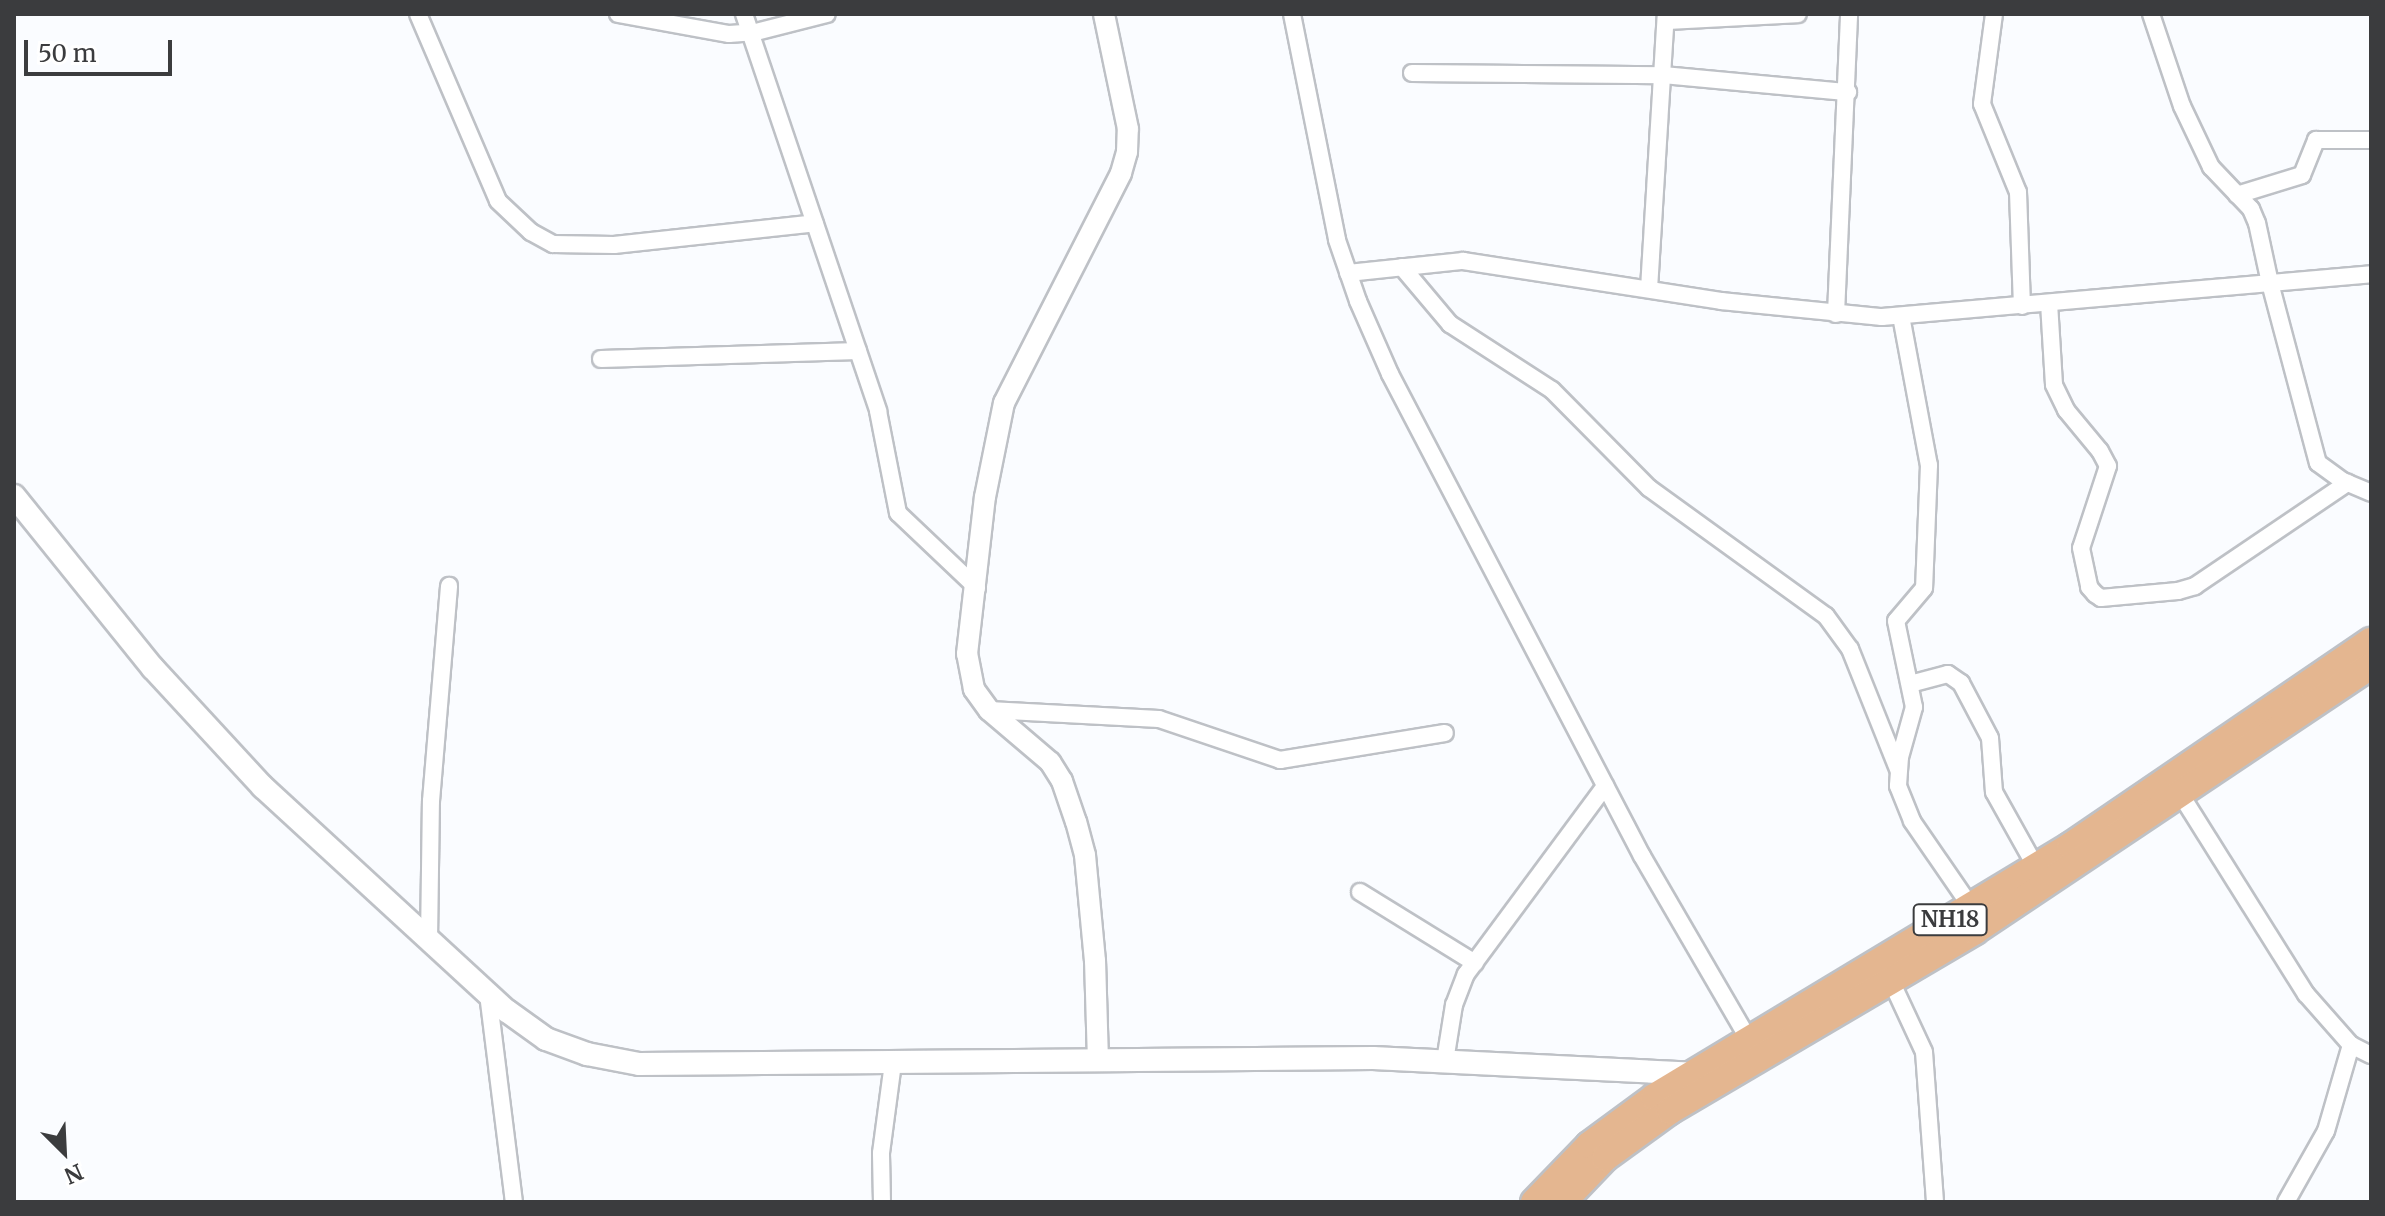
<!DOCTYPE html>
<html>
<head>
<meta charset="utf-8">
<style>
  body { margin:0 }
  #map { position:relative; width:2385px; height:1216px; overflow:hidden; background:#fafcff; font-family:Merriweather,serif }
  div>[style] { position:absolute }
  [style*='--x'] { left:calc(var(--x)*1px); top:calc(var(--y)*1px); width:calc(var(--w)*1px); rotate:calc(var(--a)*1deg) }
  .roads { filter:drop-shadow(2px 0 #bec1c6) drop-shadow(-2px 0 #bec1c6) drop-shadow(0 2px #bec1c6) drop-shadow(0 -2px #bec1c6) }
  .minor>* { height:16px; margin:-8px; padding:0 8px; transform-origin:8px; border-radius:8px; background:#fff }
  .tertiary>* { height:20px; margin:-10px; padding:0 10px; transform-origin:10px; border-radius:10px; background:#fff }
  .secondary>* { height:22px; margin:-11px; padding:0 11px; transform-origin:11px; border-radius:11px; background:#fff }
  .trunk>* { height:26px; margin:-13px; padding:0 13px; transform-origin:13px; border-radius:13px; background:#e4b690 }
  span { translate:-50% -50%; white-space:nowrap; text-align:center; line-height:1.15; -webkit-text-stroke:6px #fff; paint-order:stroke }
  .shield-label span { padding:2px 6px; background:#fff; border:2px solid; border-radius:6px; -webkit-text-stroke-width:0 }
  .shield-label { font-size:22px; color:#3b3c3e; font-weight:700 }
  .frame { position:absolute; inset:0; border:16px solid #3b3c3e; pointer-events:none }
  .north { position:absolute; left:24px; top:1112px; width:80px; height:80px; -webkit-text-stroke:6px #fff; paint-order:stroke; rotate:156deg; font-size:22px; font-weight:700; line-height:32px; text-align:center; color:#3b3c3e }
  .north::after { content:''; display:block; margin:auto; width:28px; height:36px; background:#3b3c3e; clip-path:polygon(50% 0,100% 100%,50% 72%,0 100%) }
  .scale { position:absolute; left:24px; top:40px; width:148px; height:36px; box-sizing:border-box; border:4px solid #3b3c3e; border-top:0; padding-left:10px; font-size:24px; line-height:28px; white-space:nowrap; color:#3b3c3e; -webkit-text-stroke:6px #fff; paint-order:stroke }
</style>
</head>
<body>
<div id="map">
  <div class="roads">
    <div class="minor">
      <i style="--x:418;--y:14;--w:203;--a:66.8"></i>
      <i style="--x:498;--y:201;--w:45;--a:43.2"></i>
      <i style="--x:531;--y:232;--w:25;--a:29"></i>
      <i style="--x:553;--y:244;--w:61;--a:0.9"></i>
      <i style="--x:614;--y:245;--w:202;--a:-6.2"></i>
      <i style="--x:618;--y:14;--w:113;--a:10.2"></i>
      <i style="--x:729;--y:34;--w:27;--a:-4"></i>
      <i style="--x:756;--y:32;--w:73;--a:-14.2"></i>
      <i style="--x:744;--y:14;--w:419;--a:71.3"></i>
      <i style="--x:878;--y:411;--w:104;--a:78.9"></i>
      <i style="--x:898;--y:513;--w:109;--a:43.5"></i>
      <i style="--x:1292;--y:14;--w:230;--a:78.7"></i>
      <i style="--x:1337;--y:240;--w:65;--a:71"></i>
      <i style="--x:1358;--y:301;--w:80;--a:66.3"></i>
      <i style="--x:1390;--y:374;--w:544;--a:62.4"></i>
      <i style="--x:1642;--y:856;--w:213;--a:59.8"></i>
      <i style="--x:1994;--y:14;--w:91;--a:97.6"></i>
      <i style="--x:1982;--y:104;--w:95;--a:67.8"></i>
      <i style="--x:2018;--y:192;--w:114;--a:88"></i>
      <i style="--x:2151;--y:14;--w:97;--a:71.4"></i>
      <i style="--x:2182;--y:106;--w:68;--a:64.6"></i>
      <i style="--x:2211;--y:167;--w:58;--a:46.4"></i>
      <i style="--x:2251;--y:209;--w:15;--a:67"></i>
      <i style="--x:2257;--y:223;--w:61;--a:77.8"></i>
      <i style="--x:2270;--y:283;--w:186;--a:75.1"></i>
      <i style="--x:2318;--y:463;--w:31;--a:36"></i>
      <i style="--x:2343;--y:481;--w:30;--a:23"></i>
      <i style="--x:1666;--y:21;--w:132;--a:-3"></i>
      <i style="--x:1412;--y:73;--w:251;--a:0.5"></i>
      <i style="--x:1663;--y:75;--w:186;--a:5.3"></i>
      <i style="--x:2237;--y:195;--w:68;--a:-17.1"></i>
      <i style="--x:2302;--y:175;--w:38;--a:-68"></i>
      <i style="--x:2316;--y:140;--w:55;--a:0"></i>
      <i style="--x:1402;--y:267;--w:75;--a:49.9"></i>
      <i style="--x:1450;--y:324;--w:121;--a:32.9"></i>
      <i style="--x:1552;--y:390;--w:138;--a:45.3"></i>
      <i style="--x:1649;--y:488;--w:218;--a:35.9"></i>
      <i style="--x:1826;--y:616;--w:41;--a:54"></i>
      <i style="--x:1850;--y:649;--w:129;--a:68.2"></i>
      <i style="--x:1348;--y:273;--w:116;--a:-6"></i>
      <i style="--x:1463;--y:261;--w:261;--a:8.8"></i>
      <i style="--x:1721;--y:301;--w:162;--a:5.7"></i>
      <i style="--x:1882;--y:317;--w:491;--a:-5"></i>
      <i style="--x:1649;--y:289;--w:276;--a:-86.5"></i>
      <i style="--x:2049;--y:303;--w:82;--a:86.5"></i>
      <i style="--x:2054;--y:385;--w:28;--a:64"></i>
      <i style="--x:2066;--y:410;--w:53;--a:50.3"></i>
      <i style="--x:2100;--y:451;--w:17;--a:62"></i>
      <i style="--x:2108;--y:466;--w:86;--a:108.2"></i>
      <i style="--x:2081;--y:548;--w:40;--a:78"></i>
      <i style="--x:2089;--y:587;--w:9;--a:49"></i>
      <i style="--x:2095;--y:594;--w:7;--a:34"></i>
      <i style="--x:2101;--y:598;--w:77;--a:-5.2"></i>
      <i style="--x:2178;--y:591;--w:18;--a:-16"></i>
      <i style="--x:2195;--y:586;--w:184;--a:-34.1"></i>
      <i style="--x:1836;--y:314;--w:300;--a:-87.5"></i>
      <i style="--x:1901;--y:316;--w:152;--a:79.4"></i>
      <i style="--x:1929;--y:465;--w:123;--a:92.3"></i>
      <i style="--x:1924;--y:588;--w:43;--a:130.3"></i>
      <i style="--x:1896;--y:621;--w:88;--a:78.2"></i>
      <i style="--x:1914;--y:707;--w:52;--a:105.6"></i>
      <i style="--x:1900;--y:757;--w:29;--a:94"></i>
      <i style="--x:1898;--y:786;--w:38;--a:68"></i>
      <i style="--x:1912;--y:821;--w:104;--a:55.5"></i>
      <i style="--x:601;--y:359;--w:257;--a:-1.8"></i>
      <i style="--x:1910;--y:684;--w:39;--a:-15"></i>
      <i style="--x:1948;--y:674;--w:16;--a:35"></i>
      <i style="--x:1961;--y:683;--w:62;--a:62.2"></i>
      <i style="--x:1990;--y:738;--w:54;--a:85.8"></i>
      <i style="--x:1994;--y:792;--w:86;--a:60.8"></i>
      <i style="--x:989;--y:710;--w:170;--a:3"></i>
      <i style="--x:1159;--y:719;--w:128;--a:18.7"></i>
      <i style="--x:1280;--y:760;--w:167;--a:-9.3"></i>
      <i style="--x:2181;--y:795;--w:235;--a:57.9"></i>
      <i style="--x:2306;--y:994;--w:68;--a:48.6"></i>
      <i style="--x:2351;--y:1045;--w:22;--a:27"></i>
      <i style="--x:1360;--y:892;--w:135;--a:31.7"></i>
      <i style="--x:429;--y:941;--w:140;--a:-89.2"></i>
      <i style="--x:431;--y:801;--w:216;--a:-85.2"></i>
      <i style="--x:1892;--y:983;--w:76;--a:65.1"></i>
      <i style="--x:1924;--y:1052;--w:150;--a:85.8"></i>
      <i style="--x:488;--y:994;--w:210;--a:82.9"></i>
      <i style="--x:1445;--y:1061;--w:57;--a:-80.9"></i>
      <i style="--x:1454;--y:1005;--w:33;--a:-69"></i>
      <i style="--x:1466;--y:974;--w:234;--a:-53.5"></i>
      <i style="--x:882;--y:1202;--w:49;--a:-91.2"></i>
      <i style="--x:881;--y:1153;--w:91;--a:-82.4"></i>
      <i style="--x:2286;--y:1202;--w:81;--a:-60.6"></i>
      <i style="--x:2326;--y:1131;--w:90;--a:-73.8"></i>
    </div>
    <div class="tertiary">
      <i style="--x:1098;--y:1061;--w:100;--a:-91.7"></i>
      <i style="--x:1095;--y:961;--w:106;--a:-95.4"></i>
      <i style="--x:1085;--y:855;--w:34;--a:-105"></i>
      <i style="--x:1076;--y:822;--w:43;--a:-108.9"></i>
      <i style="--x:1062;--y:781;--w:22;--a:-122"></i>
      <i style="--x:1050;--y:762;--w:80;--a:-139.6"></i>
      <i style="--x:989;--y:710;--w:26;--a:-126"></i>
      <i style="--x:974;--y:689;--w:36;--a:-101"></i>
      <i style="--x:967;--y:654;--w:158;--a:-83.5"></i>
      <i style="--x:985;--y:497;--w:96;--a:-78.6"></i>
      <i style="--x:1004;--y:403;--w:258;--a:-63"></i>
      <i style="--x:1121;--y:173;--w:22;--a:-74"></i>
      <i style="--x:1127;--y:152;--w:23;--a:-88"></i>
      <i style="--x:1128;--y:129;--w:117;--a:-101.8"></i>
    </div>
    <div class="secondary">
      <i style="--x:14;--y:496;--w:221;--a:51.1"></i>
      <i style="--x:153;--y:668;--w:162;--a:47.3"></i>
      <i style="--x:263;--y:787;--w:331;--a:42.6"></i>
      <i style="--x:507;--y:1011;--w:48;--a:35.7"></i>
      <i style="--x:546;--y:1039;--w:44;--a:20.1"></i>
      <i style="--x:587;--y:1054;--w:53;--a:10.9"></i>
      <i style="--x:639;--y:1064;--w:734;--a:-0.47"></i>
      <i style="--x:1373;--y:1058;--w:326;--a:2.8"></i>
    </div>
    <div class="trunk">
      <i style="--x:1534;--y:1202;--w:79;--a:-46"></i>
      <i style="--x:1589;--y:1145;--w:81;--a:-36.4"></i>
      <i style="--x:1654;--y:1097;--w:486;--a:-31.1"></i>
      <i style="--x:2070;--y:846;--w:364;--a:-34.3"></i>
      <i style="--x:1563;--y:1202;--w:61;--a:-46.3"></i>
      <i style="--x:1605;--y:1158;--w:80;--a:-35.9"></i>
      <i style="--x:1670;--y:1111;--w:354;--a:-30.5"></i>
      <i style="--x:1975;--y:931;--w:476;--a:-33.8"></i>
    </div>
  </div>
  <div class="shield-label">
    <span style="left:1950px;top:920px">NH18</span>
  </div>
  <div class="frame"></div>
  <div class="north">N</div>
  <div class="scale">50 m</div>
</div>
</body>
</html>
